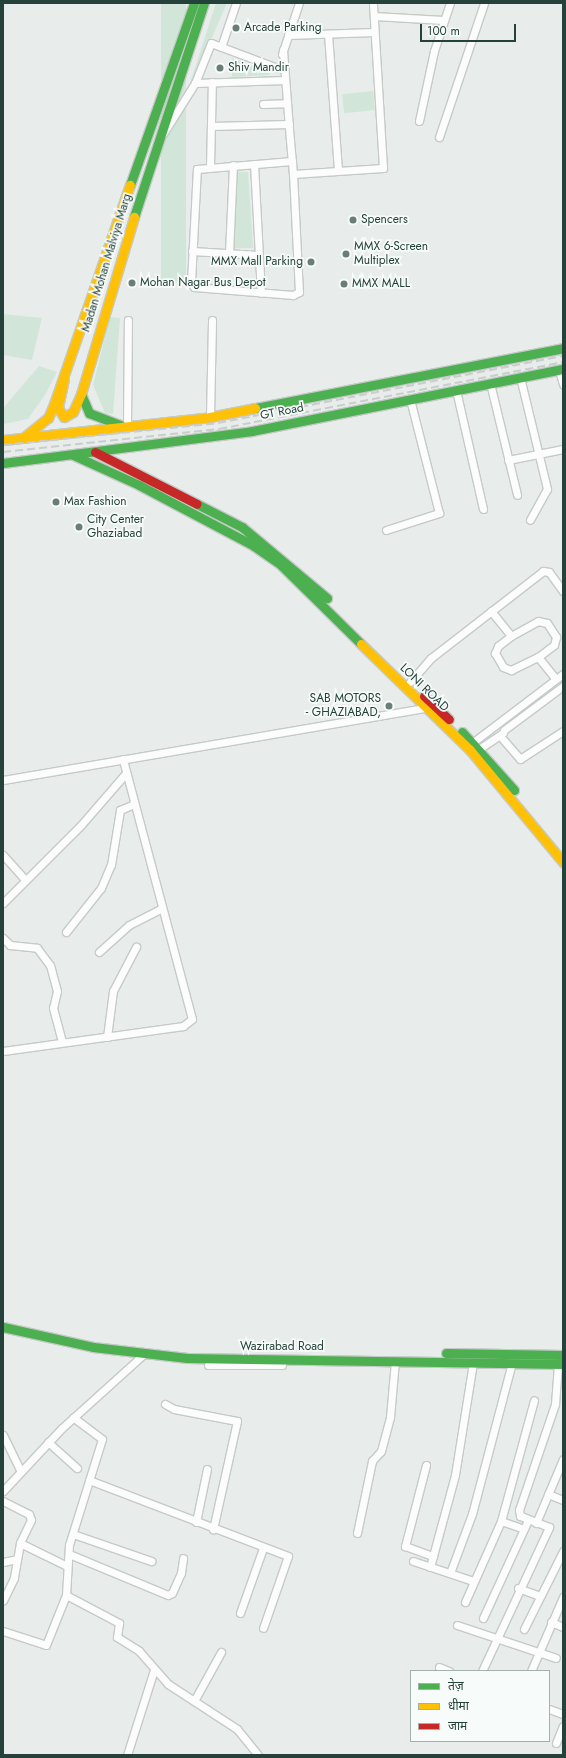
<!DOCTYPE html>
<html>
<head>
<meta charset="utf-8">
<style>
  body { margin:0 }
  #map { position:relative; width:566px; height:1758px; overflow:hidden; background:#e8edeb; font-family:Jost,"Noto Sans Devanagari",sans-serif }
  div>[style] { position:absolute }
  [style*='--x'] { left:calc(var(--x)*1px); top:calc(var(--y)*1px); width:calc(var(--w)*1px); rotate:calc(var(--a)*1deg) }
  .green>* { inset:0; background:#d1e6d8; transform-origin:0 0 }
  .roads { filter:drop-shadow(1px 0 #c5cac8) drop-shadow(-1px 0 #c5cac8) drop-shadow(0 1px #c5cac8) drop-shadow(0 -1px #c5cac8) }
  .street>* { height:7px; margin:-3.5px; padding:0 3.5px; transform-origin:3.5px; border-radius:3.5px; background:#fcfcfc }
  .fast>* { height:9px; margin:-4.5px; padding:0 4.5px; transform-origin:4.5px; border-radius:4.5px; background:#4caf50 }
  .slow>* { height:9px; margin:-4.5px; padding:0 4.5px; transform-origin:4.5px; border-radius:4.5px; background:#ffc107 }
  .jam>* { height:9px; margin:-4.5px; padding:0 4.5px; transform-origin:4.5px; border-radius:4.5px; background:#c62828 }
  .rail>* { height:2px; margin-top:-1px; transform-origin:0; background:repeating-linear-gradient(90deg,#c9cdcc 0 8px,transparent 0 12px) }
  .dots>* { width:11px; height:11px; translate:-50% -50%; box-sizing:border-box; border:2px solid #f7fbf9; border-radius:50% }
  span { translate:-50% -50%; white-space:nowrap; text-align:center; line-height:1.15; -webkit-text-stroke:3.5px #f7fbf9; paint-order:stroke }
  .poi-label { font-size:12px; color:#24423a }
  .left { translate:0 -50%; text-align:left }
  .right { translate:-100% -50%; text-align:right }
  .street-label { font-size:12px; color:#24423a }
  .frame { position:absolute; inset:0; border:4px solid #24423a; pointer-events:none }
  .legend { position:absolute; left:410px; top:1670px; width:140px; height:72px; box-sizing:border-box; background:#f7fbf9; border:1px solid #a3b1ad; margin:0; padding:5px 7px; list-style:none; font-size:12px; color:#24423a }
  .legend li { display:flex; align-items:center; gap:8px; height:20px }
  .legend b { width:20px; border:1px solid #a3b1ad }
  .scale { position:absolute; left:420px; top:24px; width:96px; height:18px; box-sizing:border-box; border:2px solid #24423a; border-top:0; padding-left:5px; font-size:12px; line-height:14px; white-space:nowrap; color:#24423a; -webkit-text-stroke:3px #f7fbf9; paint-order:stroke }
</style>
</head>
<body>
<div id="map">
  <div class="green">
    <i style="left:161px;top:3px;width:25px;height:279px"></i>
    <i style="clip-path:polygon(216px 3px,227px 3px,193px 81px,191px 80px)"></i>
    <i style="clip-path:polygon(232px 58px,270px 72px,269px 75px,232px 77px)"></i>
    <i style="left:373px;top:91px;width:19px;height:31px;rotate:84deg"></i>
    <i style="clip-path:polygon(236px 172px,248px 172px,253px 248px,233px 248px)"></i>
    <i style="clip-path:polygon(3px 314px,42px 318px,32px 360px,3px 355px)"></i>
    <i style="clip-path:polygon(110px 317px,120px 318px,113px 414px,105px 413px,93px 385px)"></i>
    <i style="clip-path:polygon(39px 366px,57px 372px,45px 395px,28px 419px,3px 424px,4px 407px)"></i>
  </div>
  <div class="roads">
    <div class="street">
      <i style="--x:374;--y:16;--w:69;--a:3.3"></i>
      <i style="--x:328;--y:34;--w:137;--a:85.8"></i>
      <i style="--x:288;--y:35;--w:86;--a:-2"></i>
      <i style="--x:221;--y:47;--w:46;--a:-71.2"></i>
      <i style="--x:283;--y:50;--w:90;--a:85.6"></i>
      <i style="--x:290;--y:140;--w:21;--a:85"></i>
      <i style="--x:292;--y:161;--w:13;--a:86"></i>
      <i style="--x:293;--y:174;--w:118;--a:87.1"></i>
      <i style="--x:299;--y:292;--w:7;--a:153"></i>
      <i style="--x:293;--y:295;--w:99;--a:-175.4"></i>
      <i style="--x:194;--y:287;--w:6;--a:-121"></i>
      <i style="--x:191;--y:282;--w:113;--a:-87"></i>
      <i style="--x:197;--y:169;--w:95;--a:-4.8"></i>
      <i style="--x:282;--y:54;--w:54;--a:-71.6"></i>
      <i style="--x:195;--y:83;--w:90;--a:-1.9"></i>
      <i style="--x:263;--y:104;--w:24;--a:-2"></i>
      <i style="--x:419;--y:121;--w:72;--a:-77.9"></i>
      <i style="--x:434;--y:51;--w:51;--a:-71.6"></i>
      <i style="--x:211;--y:126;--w:78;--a:-1.5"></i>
      <i style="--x:163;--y:134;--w:60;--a:-57.9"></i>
      <i style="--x:195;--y:83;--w:43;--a:-68.2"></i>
      <i style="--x:211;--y:43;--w:71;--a:20.7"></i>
      <i style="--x:439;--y:137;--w:141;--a:-71.4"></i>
      <i style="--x:254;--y:164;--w:129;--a:86.9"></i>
      <i style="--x:210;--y:167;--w:85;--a:-88.7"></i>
      <i style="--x:293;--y:174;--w:90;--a:-3.8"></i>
      <i style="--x:383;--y:168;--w:165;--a:-93.5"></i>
      <i style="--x:192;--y:251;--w:66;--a:3.5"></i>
      <i style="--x:229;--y:253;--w:88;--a:-87.4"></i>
      <i style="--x:559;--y:370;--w:15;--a:74"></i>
      <i style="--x:520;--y:377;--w:115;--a:76.4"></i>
      <i style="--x:547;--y:489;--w:35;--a:119"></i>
      <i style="--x:490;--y:383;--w:115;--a:76.4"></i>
      <i style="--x:456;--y:390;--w:122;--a:77.2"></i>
      <i style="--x:210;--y:417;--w:97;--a:-88.8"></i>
      <i style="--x:127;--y:427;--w:107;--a:-89.5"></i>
      <i style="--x:508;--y:460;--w:56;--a:-11.3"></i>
      <i style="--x:386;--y:530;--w:56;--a:-17.8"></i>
      <i style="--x:439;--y:513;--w:118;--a:-104.3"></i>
      <i style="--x:491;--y:611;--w:32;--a:51"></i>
      <i style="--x:511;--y:636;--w:16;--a:142"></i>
      <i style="--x:498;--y:646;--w:8;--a:113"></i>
      <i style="--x:495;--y:653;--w:16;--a:60"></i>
      <i style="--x:503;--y:667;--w:9;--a:21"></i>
      <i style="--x:511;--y:670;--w:30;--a:-26"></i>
      <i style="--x:538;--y:657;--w:28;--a:51"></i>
      <i style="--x:511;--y:636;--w:31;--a:-29"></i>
      <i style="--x:538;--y:621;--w:9;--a:13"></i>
      <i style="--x:547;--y:623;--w:17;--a:57"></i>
      <i style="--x:556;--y:637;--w:8;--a:104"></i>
      <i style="--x:554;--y:645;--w:20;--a:143"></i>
      <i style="--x:410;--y:682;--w:32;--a:-49"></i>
      <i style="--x:431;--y:658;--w:142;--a:-37.8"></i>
      <i style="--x:543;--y:571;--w:6;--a:9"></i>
      <i style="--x:549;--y:572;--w:24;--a:54"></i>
      <i style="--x:504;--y:730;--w:74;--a:-36.7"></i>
      <i style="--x:501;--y:737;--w:29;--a:49"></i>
      <i style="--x:520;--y:759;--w:51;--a:-33.1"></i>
      <i style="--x:472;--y:743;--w:114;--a:-37.2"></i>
      <i style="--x:479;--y:749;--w:29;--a:-34"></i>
      <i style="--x:3;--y:780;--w:432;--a:-9.7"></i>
      <i style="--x:3;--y:855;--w:31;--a:48"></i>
      <i style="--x:3;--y:903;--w:110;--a:-45"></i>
      <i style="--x:81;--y:825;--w:69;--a:-49.1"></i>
      <i style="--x:66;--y:932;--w:56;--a:-51.5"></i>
      <i style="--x:101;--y:888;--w:25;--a:-67"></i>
      <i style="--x:111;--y:865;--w:56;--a:-80.7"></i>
      <i style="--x:120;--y:810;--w:15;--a:-23"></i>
      <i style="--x:3;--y:938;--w:10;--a:45"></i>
      <i style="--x:10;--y:945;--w:27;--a:6"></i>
      <i style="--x:37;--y:948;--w:21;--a:53"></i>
      <i style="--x:50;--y:965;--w:27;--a:75"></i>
      <i style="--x:57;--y:991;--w:17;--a:103"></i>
      <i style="--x:53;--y:1008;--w:35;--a:75"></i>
      <i style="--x:99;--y:952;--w:40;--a:-42"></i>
      <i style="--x:129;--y:925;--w:36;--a:-27"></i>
      <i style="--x:107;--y:1037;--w:46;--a:-82.6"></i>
      <i style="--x:113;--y:991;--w:50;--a:-62.4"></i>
      <i style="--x:3;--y:1051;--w:182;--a:-7.9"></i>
      <i style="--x:183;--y:1026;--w:11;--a:-38"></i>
      <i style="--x:192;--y:1019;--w:269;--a:-104.9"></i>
      <i style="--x:208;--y:1365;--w:74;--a:0"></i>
      <i style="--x:165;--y:1404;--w:10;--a:29"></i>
      <i style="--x:174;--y:1409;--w:64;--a:10.8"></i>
      <i style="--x:237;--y:1421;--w:111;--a:102.5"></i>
      <i style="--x:3;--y:1435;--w:39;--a:64"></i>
      <i style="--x:48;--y:1442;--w:39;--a:42"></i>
      <i style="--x:426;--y:1465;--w:84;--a:104.5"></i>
      <i style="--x:405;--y:1546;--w:30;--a:20"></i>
      <i style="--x:89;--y:1480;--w:213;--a:20.9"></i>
      <i style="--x:288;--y:1556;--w:76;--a:109.1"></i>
      <i style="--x:3;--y:1491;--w:86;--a:-46.9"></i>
      <i style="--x:62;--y:1428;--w:110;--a:-42.1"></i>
      <i style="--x:548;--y:1494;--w:16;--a:22"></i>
      <i style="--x:3;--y:1501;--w:29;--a:27"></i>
      <i style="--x:29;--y:1514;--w:6;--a:72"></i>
      <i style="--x:31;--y:1520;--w:25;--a:116"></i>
      <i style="--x:20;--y:1543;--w:36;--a:100"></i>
      <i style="--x:14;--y:1578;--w:25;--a:116"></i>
      <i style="--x:501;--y:1521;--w:24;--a:19"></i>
      <i style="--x:196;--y:1522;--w:54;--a:-78.3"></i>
      <i style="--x:536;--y:1523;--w:69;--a:-67.1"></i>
      <i style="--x:357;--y:1533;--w:74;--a:-78.2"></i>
      <i style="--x:372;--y:1461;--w:13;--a:-48"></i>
      <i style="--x:381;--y:1451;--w:35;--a:-75"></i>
      <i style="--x:390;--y:1417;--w:56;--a:-84.9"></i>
      <i style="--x:73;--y:1534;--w:83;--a:19.1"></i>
      <i style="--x:20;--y:1543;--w:52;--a:26.1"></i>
      <i style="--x:69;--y:1554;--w:107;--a:22.5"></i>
      <i style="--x:168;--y:1595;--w:4;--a:-27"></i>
      <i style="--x:172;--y:1593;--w:22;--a:-66"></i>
      <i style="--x:181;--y:1573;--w:15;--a:-82"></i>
      <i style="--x:413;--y:1561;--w:63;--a:18.4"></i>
      <i style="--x:3;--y:1562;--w:14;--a:-12"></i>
      <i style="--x:430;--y:1567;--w:95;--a:-74.8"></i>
      <i style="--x:455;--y:1475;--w:113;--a:-80.9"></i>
      <i style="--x:450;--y:1573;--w:63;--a:-69.6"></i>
      <i style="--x:472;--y:1514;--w:156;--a:-75.2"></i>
      <i style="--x:518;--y:1588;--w:23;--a:20"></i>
      <i style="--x:66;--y:1595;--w:60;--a:27.8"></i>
      <i style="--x:119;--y:1623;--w:14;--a:98"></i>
      <i style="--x:117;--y:1637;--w:26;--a:32"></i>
      <i style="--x:139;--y:1651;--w:44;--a:48.7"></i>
      <i style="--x:168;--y:1684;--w:82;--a:33.1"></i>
      <i style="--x:237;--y:1729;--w:33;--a:51"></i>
      <i style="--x:465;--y:1602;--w:89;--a:-66"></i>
      <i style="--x:501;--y:1521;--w:125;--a:-74.7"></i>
      <i style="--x:240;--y:1613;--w:69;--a:-70.5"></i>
      <i style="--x:483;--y:1618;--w:108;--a:-65.3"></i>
      <i style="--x:551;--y:1622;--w:13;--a:23"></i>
      <i style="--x:457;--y:1625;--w:104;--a:18.4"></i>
      <i style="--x:524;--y:1629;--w:87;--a:-63.4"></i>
      <i style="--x:3;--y:1631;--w:45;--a:18"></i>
      <i style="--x:46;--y:1645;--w:54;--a:-68.2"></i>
      <i style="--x:66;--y:1595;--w:50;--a:-86.6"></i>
      <i style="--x:69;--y:1545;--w:111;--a:-72.7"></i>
      <i style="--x:102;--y:1439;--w:36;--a:-143"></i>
      <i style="--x:439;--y:1667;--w:11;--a:22"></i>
      <i style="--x:482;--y:1671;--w:159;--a:-65"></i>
      <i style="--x:549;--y:1527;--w:31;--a:-159"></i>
      <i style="--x:520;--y:1516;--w:6;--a:-99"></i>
      <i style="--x:519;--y:1510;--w:112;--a:-71.2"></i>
      <i style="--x:555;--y:1404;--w:40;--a:-85.7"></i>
      <i style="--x:531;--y:1671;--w:81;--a:-66.6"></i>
      <i style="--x:194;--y:1701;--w:56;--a:-61.1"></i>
      <i style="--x:549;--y:1709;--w:15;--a:20"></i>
      <i style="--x:556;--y:1743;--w:18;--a:-68"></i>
      <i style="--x:127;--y:1755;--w:89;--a:-72.4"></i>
    </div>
    <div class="fast">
      <i style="--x:130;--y:185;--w:193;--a:-70.6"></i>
      <i style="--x:134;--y:217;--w:225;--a:-71.9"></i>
      <i style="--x:81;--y:394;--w:21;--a:67"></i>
      <i style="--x:89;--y:413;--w:34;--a:21"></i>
      <i style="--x:255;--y:408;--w:314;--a:-11"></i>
      <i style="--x:73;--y:455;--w:72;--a:24.4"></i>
      <i style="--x:139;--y:485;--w:130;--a:27.9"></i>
      <i style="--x:254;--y:546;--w:33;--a:35"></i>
      <i style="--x:281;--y:565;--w:112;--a:44.6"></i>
      <i style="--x:3;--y:463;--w:251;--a:-7.3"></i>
      <i style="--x:252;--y:431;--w:317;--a:-11.3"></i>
      <i style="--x:197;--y:504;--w:51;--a:27.1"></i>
      <i style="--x:242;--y:527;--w:111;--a:39.9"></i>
      <i style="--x:462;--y:732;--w:78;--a:48.1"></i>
      <i style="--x:3;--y:1327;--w:92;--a:12.5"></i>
      <i style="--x:93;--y:1347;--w:95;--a:6.7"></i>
      <i style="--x:187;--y:1358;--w:376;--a:0.9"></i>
      <i style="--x:446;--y:1353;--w:117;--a:1"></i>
    </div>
    <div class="slow">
      <i style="--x:64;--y:379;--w:30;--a:102"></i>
      <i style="--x:58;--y:408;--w:11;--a:56"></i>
      <i style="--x:64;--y:417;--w:10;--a:-29"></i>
      <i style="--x:73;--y:412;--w:20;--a:-66"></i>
      <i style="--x:81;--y:394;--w:185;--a:-73.3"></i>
      <i style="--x:23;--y:438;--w:32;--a:-39"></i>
      <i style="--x:48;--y:418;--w:15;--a:-67"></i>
      <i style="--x:54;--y:404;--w:232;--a:-70.9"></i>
      <i style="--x:3;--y:440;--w:208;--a:-6.3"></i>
      <i style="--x:210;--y:417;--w:46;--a:-11.3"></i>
      <i style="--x:361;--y:644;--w:152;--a:44.2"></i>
      <i style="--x:470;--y:750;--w:146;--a:50.3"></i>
    </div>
    <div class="jam">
      <i style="--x:95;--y:452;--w:114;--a:27"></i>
      <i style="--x:424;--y:696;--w:34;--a:43"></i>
    </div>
  </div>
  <div class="rail">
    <i style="--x:3;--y:445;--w:216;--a:-5.8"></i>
    <i style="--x:218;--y:423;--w:351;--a:-11"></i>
    <i style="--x:3;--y:452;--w:217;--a:-6.1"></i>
    <i style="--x:219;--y:429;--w:350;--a:-11"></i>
  </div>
  <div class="dots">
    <i style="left:236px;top:28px;background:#697e78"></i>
    <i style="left:220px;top:68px;background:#697e78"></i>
    <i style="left:353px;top:220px;background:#697e78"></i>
    <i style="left:346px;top:254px;background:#697e78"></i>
    <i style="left:311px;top:262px;background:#697e78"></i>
    <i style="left:132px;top:283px;background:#697e78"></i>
    <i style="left:344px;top:284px;background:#697e78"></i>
    <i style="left:56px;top:502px;background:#697e78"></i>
    <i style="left:79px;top:527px;background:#697e78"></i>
    <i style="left:389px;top:706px;background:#697e78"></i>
  </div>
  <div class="poi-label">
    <span class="left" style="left:244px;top:28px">Arcade Parking</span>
    <span class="left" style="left:228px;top:68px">Shiv Mandir</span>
    <span class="left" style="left:361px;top:220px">Spencers</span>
    <span class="left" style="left:354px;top:254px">MMX 6-Screen<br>Multiplex</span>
    <span class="right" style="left:303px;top:262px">MMX Mall Parking</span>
    <span class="left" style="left:140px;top:283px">Mohan Nagar Bus Depot</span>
    <span class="left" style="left:352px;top:284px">MMX MALL</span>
    <span class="left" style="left:64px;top:502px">Max Fashion</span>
    <span class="left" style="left:87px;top:527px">City Center<br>Ghaziabad</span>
    <span class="right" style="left:381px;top:706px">SAB MOTORS<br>- GHAZIABAD,</span>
  </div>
  <div class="street-label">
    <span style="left:107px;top:263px;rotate:-73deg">Madan Mohan Malviya Marg</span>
    <span style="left:282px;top:412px;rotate:-11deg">GT Road</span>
    <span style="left:424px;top:688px;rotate:44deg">LONI ROAD</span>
    <span style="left:282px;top:1347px">Wazirabad Road</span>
  </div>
  <div class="frame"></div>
  <ul class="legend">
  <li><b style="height:5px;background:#4caf50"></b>तेज़</li>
  <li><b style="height:5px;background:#ffc107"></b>धीमा</li>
  <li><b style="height:5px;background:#c62828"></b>जाम</li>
  </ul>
  <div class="scale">100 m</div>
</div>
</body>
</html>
